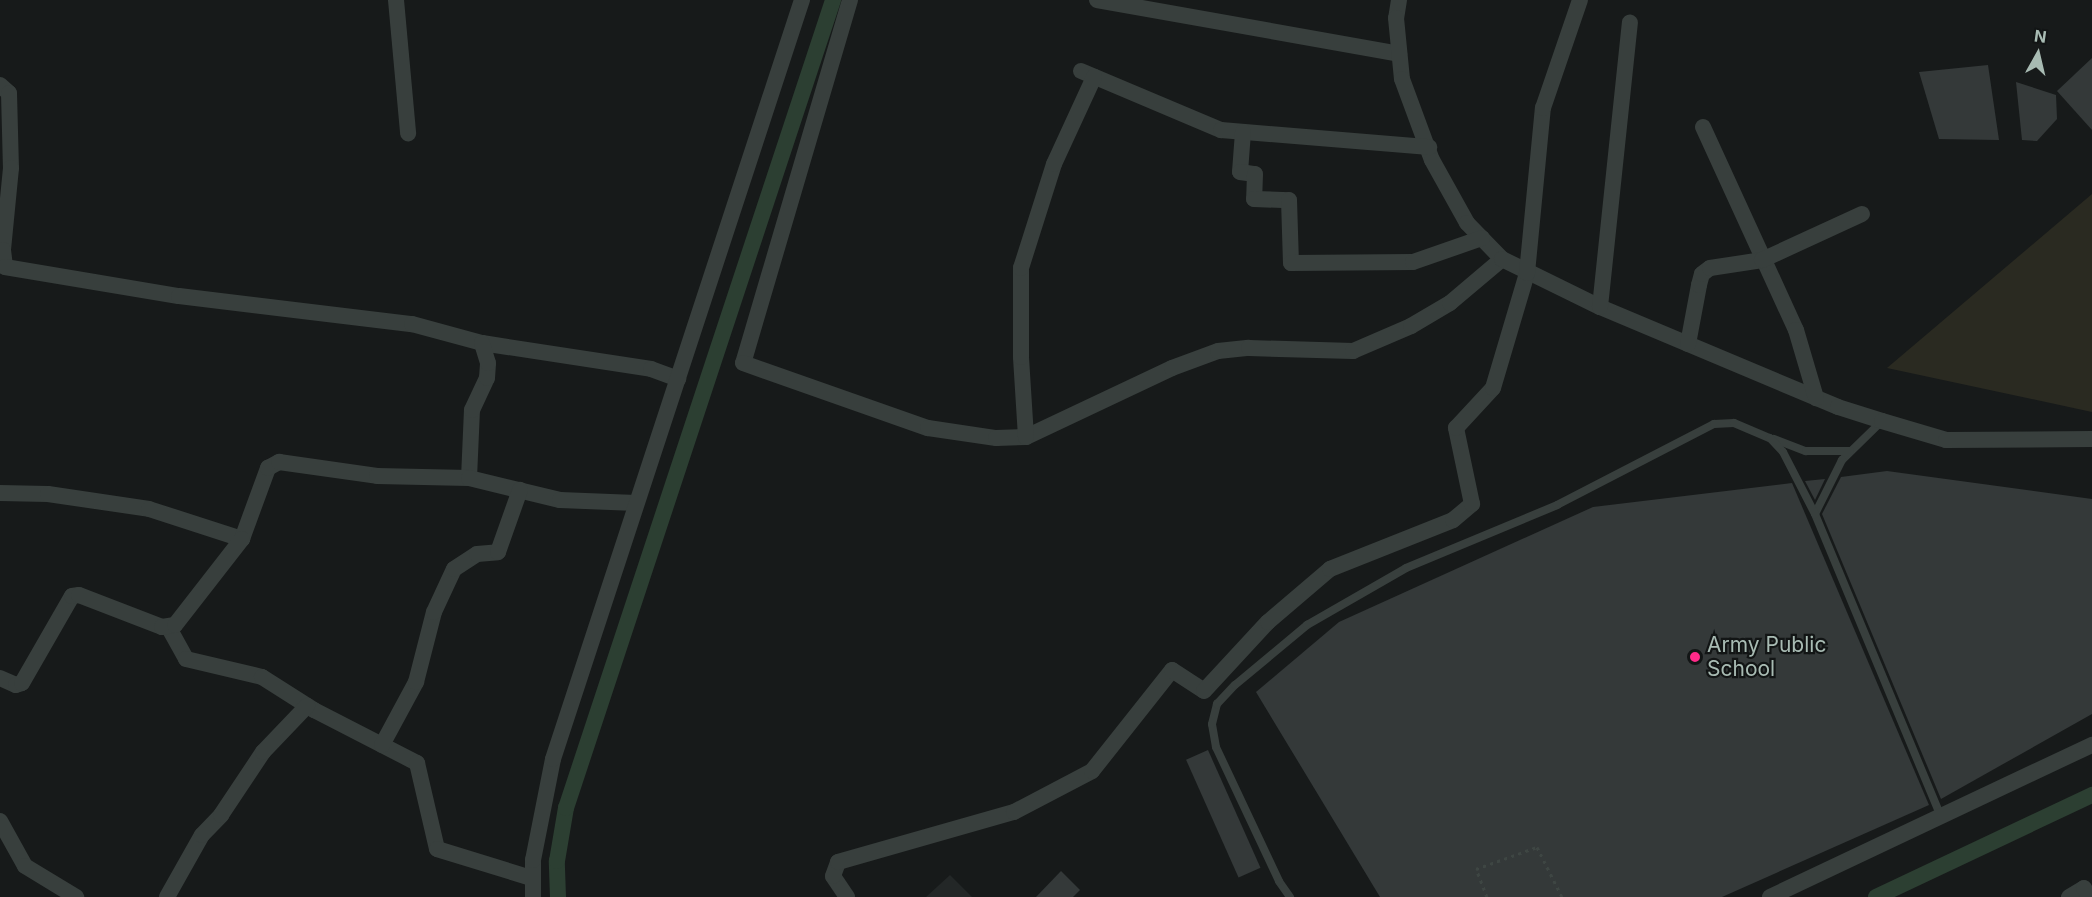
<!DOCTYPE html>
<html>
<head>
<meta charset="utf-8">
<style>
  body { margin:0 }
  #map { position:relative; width:2092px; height:897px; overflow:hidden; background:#171a1a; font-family:Inter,sans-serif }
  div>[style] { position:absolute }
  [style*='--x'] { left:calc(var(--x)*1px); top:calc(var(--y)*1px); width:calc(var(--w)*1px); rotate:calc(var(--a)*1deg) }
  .built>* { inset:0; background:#232727 }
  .green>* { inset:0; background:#2a2a21 }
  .canal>* { height:16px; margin:-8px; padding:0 8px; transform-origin:8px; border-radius:8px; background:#2c3f32 }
  .building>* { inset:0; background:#343939; transform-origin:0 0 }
  .path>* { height:3px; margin-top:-1.5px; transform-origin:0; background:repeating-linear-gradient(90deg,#3e4643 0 3px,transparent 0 7.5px) }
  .service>* { height:8px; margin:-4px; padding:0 4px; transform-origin:4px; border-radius:4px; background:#383f3d }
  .minor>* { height:16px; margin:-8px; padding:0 8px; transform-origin:8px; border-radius:8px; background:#383f3d }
  .dots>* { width:16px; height:16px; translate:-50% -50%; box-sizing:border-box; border:3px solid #121515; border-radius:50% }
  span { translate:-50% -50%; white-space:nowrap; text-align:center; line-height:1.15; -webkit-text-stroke:4.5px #121515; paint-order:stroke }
  .poi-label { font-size:21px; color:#a8bbb3 }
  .left { translate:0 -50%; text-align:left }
  .north { position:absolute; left:2008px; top:24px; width:60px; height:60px; -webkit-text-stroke:4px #121515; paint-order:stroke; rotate:8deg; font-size:16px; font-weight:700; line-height:24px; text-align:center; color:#a8bbb3 }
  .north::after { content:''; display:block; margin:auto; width:21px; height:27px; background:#a8bbb3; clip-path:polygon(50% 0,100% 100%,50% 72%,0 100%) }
</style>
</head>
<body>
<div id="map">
  <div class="built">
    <i style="clip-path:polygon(950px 875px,972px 897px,926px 897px)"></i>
  </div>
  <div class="green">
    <i style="clip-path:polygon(2092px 194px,2092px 412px,1887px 368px)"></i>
  </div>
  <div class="canal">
    <i style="--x:558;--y:897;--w:36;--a:-92"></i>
    <i style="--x:557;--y:861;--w:54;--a:-80.4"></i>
    <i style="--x:566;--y:808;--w:851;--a:-71.71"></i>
    <i style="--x:1876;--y:897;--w:239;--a:-25.3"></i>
  </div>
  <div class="building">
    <i style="clip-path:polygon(2092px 58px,2092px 130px,2057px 91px)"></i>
    <i style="clip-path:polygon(1988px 65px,1999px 140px,1939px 139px,1919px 72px)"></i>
    <i style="clip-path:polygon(2016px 82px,2056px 95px,2057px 119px,2037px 141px,2022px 140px)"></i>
    <i style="clip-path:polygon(1887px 471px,2092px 499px,2092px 714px,1941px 799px,1822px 514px,1841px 477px)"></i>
    <i style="clip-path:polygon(1825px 479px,1815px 500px,1805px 481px)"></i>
    <i style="clip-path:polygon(1792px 483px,1929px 805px,1722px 897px,1380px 897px,1256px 692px,1339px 622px,1593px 507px)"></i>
    <i style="left:1208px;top:750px;width:129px;height:24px;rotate:66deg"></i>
    <i style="clip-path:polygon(1061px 871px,1080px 890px,1073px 897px,1036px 897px)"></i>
  </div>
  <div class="path">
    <i style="--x:1487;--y:897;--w:30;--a:-111"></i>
    <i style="--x:1476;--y:869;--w:65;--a:-19.8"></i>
    <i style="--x:1537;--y:847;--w:56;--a:63.4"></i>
  </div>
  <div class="service">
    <i style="--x:1882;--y:421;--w:56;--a:135.7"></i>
    <i style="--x:1842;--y:460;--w:60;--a:116.6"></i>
    <i style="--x:1815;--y:514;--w:327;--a:67.4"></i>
    <i style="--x:1774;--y:439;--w:34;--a:21"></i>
    <i style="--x:1806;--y:451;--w:44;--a:0"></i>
    <i style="--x:1290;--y:897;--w:19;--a:-125"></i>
    <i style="--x:1279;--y:881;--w:148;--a:-115.2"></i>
    <i style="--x:1216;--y:747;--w:23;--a:-100"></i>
    <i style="--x:1212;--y:724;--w:21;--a:-76"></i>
    <i style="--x:1217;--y:704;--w:26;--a:-47"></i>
    <i style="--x:1235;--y:685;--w:94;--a:-39.8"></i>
    <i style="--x:1307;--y:625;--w:114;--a:-29.9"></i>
    <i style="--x:1406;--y:568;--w:164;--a:-22.6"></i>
    <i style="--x:1557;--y:505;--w:177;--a:-27.3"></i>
    <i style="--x:1714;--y:424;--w:20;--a:-3"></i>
    <i style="--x:1734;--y:423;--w:39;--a:23"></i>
    <i style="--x:1770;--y:438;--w:19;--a:47"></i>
    <i style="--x:1783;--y:452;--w:70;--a:62.7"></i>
  </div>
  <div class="minor">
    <i style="--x:396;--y:0;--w:134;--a:84.8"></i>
    <i style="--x:850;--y:0;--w:378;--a:106.4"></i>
    <i style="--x:743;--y:363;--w:196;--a:19.4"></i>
    <i style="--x:928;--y:428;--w:69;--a:8.4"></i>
    <i style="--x:996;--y:438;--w:30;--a:-2"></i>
    <i style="--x:1026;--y:437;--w:161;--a:-25.3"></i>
    <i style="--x:1172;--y:368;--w:49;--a:-20.3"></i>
    <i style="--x:1218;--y:351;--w:31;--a:-6"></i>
    <i style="--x:1249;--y:348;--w:104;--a:1.7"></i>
    <i style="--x:1353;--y:351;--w:63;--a:-23.3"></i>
    <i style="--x:1411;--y:326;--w:45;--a:-30.5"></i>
    <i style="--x:1450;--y:303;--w:68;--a:-40.2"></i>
    <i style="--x:1097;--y:0;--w:307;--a:10.1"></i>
    <i style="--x:1399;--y:0;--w:18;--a:99"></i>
    <i style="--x:1396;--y:18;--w:61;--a:84.4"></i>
    <i style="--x:1402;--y:79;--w:86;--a:69.7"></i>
    <i style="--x:1432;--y:160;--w:72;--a:60.9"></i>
    <i style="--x:1467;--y:223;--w:50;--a:45.8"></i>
    <i style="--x:1502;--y:259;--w:109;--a:26.1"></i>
    <i style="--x:1600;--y:307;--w:258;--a:22.8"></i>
    <i style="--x:1838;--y:407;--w:46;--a:17.7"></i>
    <i style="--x:1882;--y:421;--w:67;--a:16.5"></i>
    <i style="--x:1946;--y:440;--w:146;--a:-0.4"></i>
    <i style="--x:1081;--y:71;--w:152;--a:22.9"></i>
    <i style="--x:1221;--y:130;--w:209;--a:4.7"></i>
    <i style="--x:0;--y:85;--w:12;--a:42"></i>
    <i style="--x:9;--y:93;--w:75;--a:88.5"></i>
    <i style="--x:11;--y:168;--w:82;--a:95.6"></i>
    <i style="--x:3;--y:250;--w:17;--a:83"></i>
    <i style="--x:5;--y:267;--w:176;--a:9.5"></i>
    <i style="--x:179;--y:296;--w:235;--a:6.9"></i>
    <i style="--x:412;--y:324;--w:73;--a:15.2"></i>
    <i style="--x:482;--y:343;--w:171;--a:8.7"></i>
    <i style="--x:651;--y:369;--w:29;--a:20"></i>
    <i style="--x:1703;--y:127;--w:223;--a:65.4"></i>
    <i style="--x:1796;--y:330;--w:71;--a:73.6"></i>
    <i style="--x:1243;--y:132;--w:40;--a:94.3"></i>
    <i style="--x:1240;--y:172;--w:15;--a:8"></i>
    <i style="--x:1255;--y:174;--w:25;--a:92"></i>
    <i style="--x:1254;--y:199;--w:35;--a:2"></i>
    <i style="--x:1289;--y:200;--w:63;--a:88.2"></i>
    <i style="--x:1291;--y:263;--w:122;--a:-0.5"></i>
    <i style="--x:1413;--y:262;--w:73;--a:-19.2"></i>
    <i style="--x:1600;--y:307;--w:286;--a:-84"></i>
    <i style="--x:1688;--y:344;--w:60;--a:-79.4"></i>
    <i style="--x:1699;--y:285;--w:11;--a:-75"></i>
    <i style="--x:1702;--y:274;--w:10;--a:-37"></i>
    <i style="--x:1710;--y:268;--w:53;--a:-8.7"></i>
    <i style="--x:1762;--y:260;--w:110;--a:-24.7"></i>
    <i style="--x:1026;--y:437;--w:80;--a:-93.6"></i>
    <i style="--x:1021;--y:357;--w:89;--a:-90"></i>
    <i style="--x:1021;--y:268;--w:109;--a:-72.4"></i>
    <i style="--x:1054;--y:164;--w:96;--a:-65.3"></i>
    <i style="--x:469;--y:478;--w:68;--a:-87.5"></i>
    <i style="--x:472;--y:410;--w:35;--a:-65"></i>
    <i style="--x:487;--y:378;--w:15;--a:-86"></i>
    <i style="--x:488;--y:363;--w:21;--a:-107"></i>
    <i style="--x:0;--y:493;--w:48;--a:1.2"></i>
    <i style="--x:48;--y:494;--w:102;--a:8.4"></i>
    <i style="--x:149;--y:509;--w:98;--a:17.9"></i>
    <i style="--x:242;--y:539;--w:76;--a:-69.9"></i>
    <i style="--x:268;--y:468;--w:13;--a:-29"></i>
    <i style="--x:279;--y:462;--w:99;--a:8.1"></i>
    <i style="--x:377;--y:476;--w:92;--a:1.2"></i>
    <i style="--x:469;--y:478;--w:94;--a:13.6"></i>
    <i style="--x:560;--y:500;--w:76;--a:2.3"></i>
    <i style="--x:169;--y:628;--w:35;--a:61"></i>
    <i style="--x:186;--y:659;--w:78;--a:13.3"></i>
    <i style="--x:262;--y:677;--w:62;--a:32.4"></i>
    <i style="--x:314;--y:710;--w:116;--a:27.2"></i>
    <i style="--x:417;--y:763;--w:88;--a:76.9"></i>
    <i style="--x:437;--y:849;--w:98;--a:17.1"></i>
    <i style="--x:0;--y:678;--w:17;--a:24"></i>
    <i style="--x:16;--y:685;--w:6;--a:-18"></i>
    <i style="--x:22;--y:683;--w:100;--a:-60.1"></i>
    <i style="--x:72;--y:596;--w:7;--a:-8"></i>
    <i style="--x:79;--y:595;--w:89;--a:21.1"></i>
    <i style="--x:162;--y:627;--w:13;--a:-9"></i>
    <i style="--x:175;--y:625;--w:109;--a:-52.1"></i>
    <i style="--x:382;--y:745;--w:72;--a:-61.6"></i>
    <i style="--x:416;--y:682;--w:72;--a:-75.6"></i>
    <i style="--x:434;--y:612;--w:47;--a:-65.1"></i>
    <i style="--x:454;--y:569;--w:27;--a:-33"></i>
    <i style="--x:477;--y:554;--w:21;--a:-5"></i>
    <i style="--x:498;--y:552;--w:66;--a:-70.5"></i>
    <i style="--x:0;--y:821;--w:51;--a:60.9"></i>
    <i style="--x:25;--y:866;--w:60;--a:31.3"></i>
    <i style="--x:167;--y:897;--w:71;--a:-60.6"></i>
    <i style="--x:202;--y:835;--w:28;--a:-46"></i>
    <i style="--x:221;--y:815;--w:76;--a:-56.3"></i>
    <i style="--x:263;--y:752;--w:64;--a:-46.3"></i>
    <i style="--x:533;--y:897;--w:37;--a:-90"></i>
    <i style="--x:533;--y:860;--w:103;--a:-78.8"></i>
    <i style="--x:553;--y:759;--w:799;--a:-71.84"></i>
    <i style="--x:847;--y:897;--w:25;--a:-124"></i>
    <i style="--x:833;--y:876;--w:15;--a:-70"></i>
    <i style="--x:838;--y:862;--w:183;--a:-15.9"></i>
    <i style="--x:1014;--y:812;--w:88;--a:-27.7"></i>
    <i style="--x:1092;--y:771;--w:129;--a:-51.6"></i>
    <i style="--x:1172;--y:670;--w:38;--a:33"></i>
    <i style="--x:1204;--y:691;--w:94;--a:-47.2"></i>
    <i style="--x:1268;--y:622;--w:82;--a:-40.5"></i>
    <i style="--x:1330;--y:569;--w:132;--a:-21.7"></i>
    <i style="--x:1453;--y:520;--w:25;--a:-40"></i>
    <i style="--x:1472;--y:504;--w:78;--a:-101.9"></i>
    <i style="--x:1456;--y:428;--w:54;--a:-47.2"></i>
    <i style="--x:1493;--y:388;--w:120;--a:-73.5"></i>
    <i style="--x:1527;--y:273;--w:166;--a:-84.5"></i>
    <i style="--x:1543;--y:108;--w:114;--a:-71.1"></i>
    <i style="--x:1770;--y:897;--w:356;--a:-25.3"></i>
    <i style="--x:2069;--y:897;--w:17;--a:-31"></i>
    <i style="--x:2084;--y:888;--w:10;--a:61"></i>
  </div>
  <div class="dots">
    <i style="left:1695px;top:657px;background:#ff2a89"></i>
  </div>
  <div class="poi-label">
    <span class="left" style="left:1707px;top:657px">Army Public<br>School</span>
  </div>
  <div class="north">N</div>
</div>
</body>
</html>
